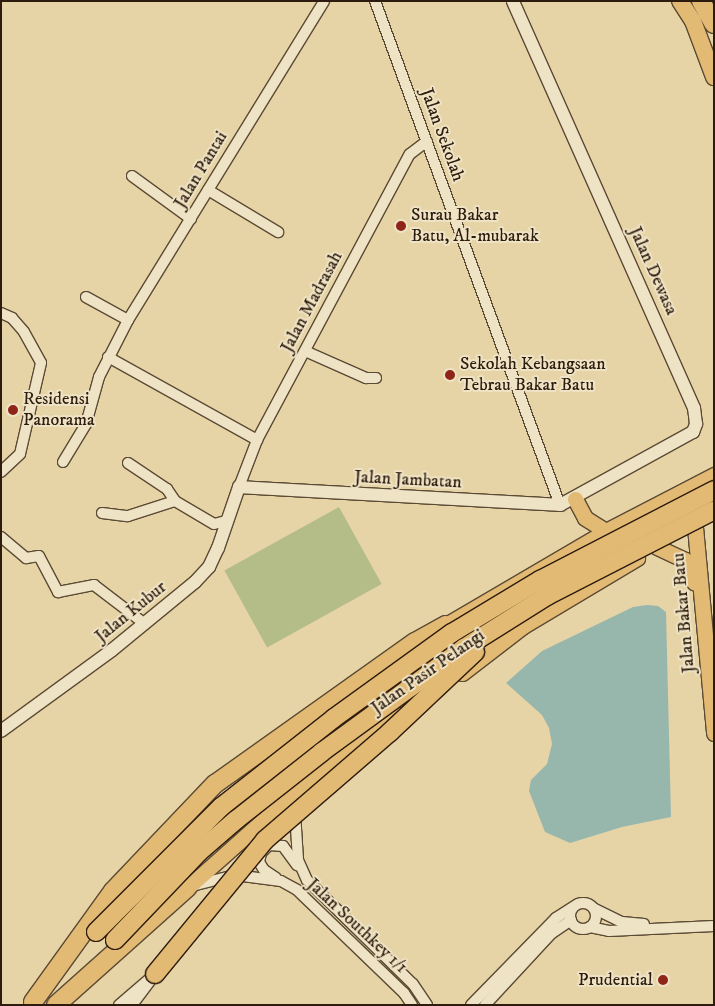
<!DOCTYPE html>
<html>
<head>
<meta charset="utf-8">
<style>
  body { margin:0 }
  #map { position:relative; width:715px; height:1006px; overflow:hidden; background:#e6d4a6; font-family:"IM FELL DW Pica",serif }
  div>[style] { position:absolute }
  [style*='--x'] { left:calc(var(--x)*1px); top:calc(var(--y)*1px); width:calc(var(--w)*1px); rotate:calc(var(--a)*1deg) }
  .green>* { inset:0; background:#b4bd87; transform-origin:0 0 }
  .water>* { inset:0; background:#97b7ad }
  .roads { filter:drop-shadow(1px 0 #5b4a34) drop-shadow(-1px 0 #5b4a34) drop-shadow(0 1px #5b4a34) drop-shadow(0 -1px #5b4a34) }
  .minor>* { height:10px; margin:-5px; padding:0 5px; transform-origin:5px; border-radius:5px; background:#efe3c5 }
  .minor>.ring { margin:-5px; padding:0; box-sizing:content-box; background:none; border:10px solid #efe3c5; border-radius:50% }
  .tertiary>* { height:12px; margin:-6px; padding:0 6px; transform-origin:6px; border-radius:6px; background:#efe3c5 }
  .primary>* { height:15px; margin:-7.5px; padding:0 7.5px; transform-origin:7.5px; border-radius:7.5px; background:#e3ba73 }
  .trunk>* { height:16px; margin:-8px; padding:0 8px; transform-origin:8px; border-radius:8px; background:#e3ba73 }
  .motorway>* { height:18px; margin:-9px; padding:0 9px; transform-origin:9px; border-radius:9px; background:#e3ba73 }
  .bridges { filter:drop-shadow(1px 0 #2d1c0e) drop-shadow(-1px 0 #2d1c0e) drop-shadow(0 1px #2d1c0e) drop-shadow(0 -1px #2d1c0e) }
  .motorway-bridge>* { height:18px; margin:-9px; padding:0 9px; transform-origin:9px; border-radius:9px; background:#e3ba73 }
  .dots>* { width:14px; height:14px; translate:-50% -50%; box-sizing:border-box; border:2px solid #efe3c5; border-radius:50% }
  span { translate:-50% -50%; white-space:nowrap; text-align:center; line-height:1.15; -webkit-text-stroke:4px #efe3c5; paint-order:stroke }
  .street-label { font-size:18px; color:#2d1c0e }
  .poi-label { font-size:18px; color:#2d1c0e }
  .left { translate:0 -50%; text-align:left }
  .right { translate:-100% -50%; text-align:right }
  .frame { position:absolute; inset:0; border:2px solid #2d1c0e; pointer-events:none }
</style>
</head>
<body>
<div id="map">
  <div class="green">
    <i style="left:339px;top:507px;width:88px;height:131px;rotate:61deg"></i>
  </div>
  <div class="water">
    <i style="clip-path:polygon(647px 605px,658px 606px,666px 612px,671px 817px,622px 827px,570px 843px,545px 832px,529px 791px,531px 780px,547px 764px,552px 744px,549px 728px,542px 715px,506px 683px,542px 651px,633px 607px)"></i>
  </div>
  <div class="roads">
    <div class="minor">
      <i style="--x:375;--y:1;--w:537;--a:69.84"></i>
      <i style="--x:132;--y:176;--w:73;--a:36.1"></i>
      <i style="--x:208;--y:190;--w:82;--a:31"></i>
      <i style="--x:86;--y:297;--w:48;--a:28.7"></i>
      <i style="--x:1;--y:313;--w:12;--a:24"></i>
      <i style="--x:12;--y:318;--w:18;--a:49"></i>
      <i style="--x:24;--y:332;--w:35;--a:61"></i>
      <i style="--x:41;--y:363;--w:93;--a:103"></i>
      <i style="--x:20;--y:454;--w:26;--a:137"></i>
      <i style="--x:305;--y:351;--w:67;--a:23.9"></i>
      <i style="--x:366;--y:378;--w:10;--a:0"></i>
      <i style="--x:108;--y:357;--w:171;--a:29.1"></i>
      <i style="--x:63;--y:462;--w:44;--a:-58.8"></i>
      <i style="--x:86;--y:424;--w:49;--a:-74.5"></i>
      <i style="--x:99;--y:377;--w:64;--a:-63"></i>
      <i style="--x:128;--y:320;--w:374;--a:-58.4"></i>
      <i style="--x:128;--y:463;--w:47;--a:33.7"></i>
      <i style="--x:167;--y:489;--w:14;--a:56"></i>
      <i style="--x:239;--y:487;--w:50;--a:-69"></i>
      <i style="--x:257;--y:440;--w:324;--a:-61.9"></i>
      <i style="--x:410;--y:154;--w:21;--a:-37"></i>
      <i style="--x:102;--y:513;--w:26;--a:7"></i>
      <i style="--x:128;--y:516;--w:49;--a:-17.7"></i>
      <i style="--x:175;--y:501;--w:45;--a:30.5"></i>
      <i style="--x:214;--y:524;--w:12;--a:-14"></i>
      <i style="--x:1;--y:537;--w:33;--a:40"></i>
      <i style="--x:26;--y:558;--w:13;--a:-9"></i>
      <i style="--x:39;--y:556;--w:41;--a:62.2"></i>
      <i style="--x:58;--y:592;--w:37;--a:-11"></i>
      <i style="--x:94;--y:585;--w:64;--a:37.4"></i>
      <i style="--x:295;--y:812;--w:48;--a:86.4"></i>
      <i style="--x:298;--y:860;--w:22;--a:66"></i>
      <i style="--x:307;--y:880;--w:148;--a:44.5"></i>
      <i style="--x:413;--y:984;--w:25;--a:56"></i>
      <i style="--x:276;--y:878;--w:14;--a:-146"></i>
      <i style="--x:264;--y:870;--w:9;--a:-122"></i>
      <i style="--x:259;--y:862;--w:9;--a:-77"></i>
      <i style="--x:261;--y:853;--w:11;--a:-45"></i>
      <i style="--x:269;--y:845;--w:14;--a:4"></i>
      <i style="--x:283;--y:846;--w:24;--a:54"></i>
      <i style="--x:192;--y:886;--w:44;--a:-14.3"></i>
      <i style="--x:235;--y:875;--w:46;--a:7.4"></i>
      <i style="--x:281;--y:881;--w:18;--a:29"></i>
      <i style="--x:297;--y:890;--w:149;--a:43.9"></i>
      <i style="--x:404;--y:993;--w:14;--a:56"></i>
      <i class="ring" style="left:570px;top:903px;width:16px;height:16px"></i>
      <i style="--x:595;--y:909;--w:30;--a:26"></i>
      <i style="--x:622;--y:922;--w:22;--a:5"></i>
      <i style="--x:590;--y:927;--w:19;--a:12"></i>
      <i style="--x:609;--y:931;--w:105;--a:-2.7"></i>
      <i style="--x:119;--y:1005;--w:48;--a:-40.7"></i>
      <i style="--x:132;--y:1005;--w:30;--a:-53"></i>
      <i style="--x:471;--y:1005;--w:122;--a:-45.7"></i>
      <i style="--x:556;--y:918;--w:20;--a:-33"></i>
      <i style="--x:485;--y:1005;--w:98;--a:-47.1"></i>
      <i style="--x:552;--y:933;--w:23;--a:-34"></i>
    </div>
    <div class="tertiary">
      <i style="--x:1;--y:731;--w:137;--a:-36.1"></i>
      <i style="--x:112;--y:650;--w:107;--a:-39.3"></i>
      <i style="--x:195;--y:582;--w:21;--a:-47"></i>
      <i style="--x:209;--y:567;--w:21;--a:-65"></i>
      <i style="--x:218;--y:548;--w:65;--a:-71"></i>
      <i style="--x:239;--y:487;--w:322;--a:3.2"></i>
      <i style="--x:560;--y:505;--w:152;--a:-28.8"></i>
      <i style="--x:693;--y:432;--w:9;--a:-69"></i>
      <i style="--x:696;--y:424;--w:16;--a:-97"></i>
      <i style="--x:694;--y:408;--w:445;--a:-114"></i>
    </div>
    <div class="primary">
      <i style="--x:575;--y:499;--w:21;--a:62"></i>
      <i style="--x:585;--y:518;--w:25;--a:32"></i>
      <i style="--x:690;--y:512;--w:16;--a:72"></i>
      <i style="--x:695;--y:527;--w:207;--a:84.7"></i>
      <i style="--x:657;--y:547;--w:31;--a:25"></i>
      <i style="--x:685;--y:560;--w:24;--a:68"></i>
      <i style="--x:446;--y:625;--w:186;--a:-30.4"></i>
      <i style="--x:606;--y:531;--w:122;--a:-27.4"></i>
      <i style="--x:462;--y:673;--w:77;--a:-37.6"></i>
      <i style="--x:523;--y:626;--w:133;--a:-30.8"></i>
      <i style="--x:187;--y:888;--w:146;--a:-41.7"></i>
      <i style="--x:296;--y:791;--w:128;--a:-36.4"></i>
    </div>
    <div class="trunk">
      <i style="--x:680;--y:1;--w:24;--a:57"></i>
      <i style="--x:693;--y:21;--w:60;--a:69.4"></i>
    </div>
    <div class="motorway">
      <i style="--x:701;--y:1;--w:26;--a:61"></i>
      <i style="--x:33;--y:1002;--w:137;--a:-54.2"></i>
      <i style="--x:113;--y:891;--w:148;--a:-46.4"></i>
      <i style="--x:215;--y:784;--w:245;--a:-35.4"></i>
      <i style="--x:415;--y:642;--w:35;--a:-29"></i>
      <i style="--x:56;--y:1005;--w:176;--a:-41.8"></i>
    </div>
  </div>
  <div class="bridges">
    <div class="motorway-bridge">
      <i style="--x:96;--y:932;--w:177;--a:-45"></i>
      <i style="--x:221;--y:807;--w:144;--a:-38.2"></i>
      <i style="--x:334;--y:718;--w:145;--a:-35.8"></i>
      <i style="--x:452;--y:633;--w:103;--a:-31.1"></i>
      <i style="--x:540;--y:580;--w:196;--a:-27.3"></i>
      <i style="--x:115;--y:940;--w:122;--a:-46.3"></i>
      <i style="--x:199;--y:852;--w:49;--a:-40.9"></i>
      <i style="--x:236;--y:820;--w:110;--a:-38.3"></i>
      <i style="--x:322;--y:752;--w:176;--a:-36.2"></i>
      <i style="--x:464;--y:648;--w:98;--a:-32.1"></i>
      <i style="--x:547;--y:596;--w:188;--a:-27.2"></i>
      <i style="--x:155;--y:974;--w:173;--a:-50.6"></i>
      <i style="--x:265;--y:840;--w:165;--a:-40.8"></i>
      <i style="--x:390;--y:732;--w:117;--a:-43.3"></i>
    </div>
  </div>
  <div class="dots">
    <i style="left:401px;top:226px;background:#8f2418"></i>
    <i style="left:450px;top:375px;background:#8f2418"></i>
    <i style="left:13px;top:410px;background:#8f2418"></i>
    <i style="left:663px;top:980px;background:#8f2418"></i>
  </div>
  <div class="street-label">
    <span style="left:442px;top:135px;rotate:70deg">Jalan Sekolah</span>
    <span style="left:201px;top:170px;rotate:-59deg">Jalan Pantai</span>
    <span style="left:653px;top:271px;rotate:66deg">Jalan Dewasa</span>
    <span style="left:312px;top:302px;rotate:-62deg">Jalan Madrasah</span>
    <span style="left:408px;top:480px;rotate:3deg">Jalan Jambatan</span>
    <span style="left:131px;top:612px;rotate:-39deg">Jalan Kubur</span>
    <span style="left:684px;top:613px;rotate:-95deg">Jalan Bakar Batu</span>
    <span style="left:428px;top:672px;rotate:-35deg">Jalan Pasir Pelangi</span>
    <span style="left:357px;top:926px;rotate:43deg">Jalan Southkey 1/1</span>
  </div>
  <div class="poi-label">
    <span class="left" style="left:411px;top:226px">Surau Bakar<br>Batu, Al-mubarak</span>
    <span class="left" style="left:460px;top:375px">Sekolah Kebangsaan<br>Tebrau Bakar Batu</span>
    <span class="left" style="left:23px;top:410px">Residensi<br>Panorama</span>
    <span class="right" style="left:653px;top:980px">Prudential</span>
  </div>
  <div class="frame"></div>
</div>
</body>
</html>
